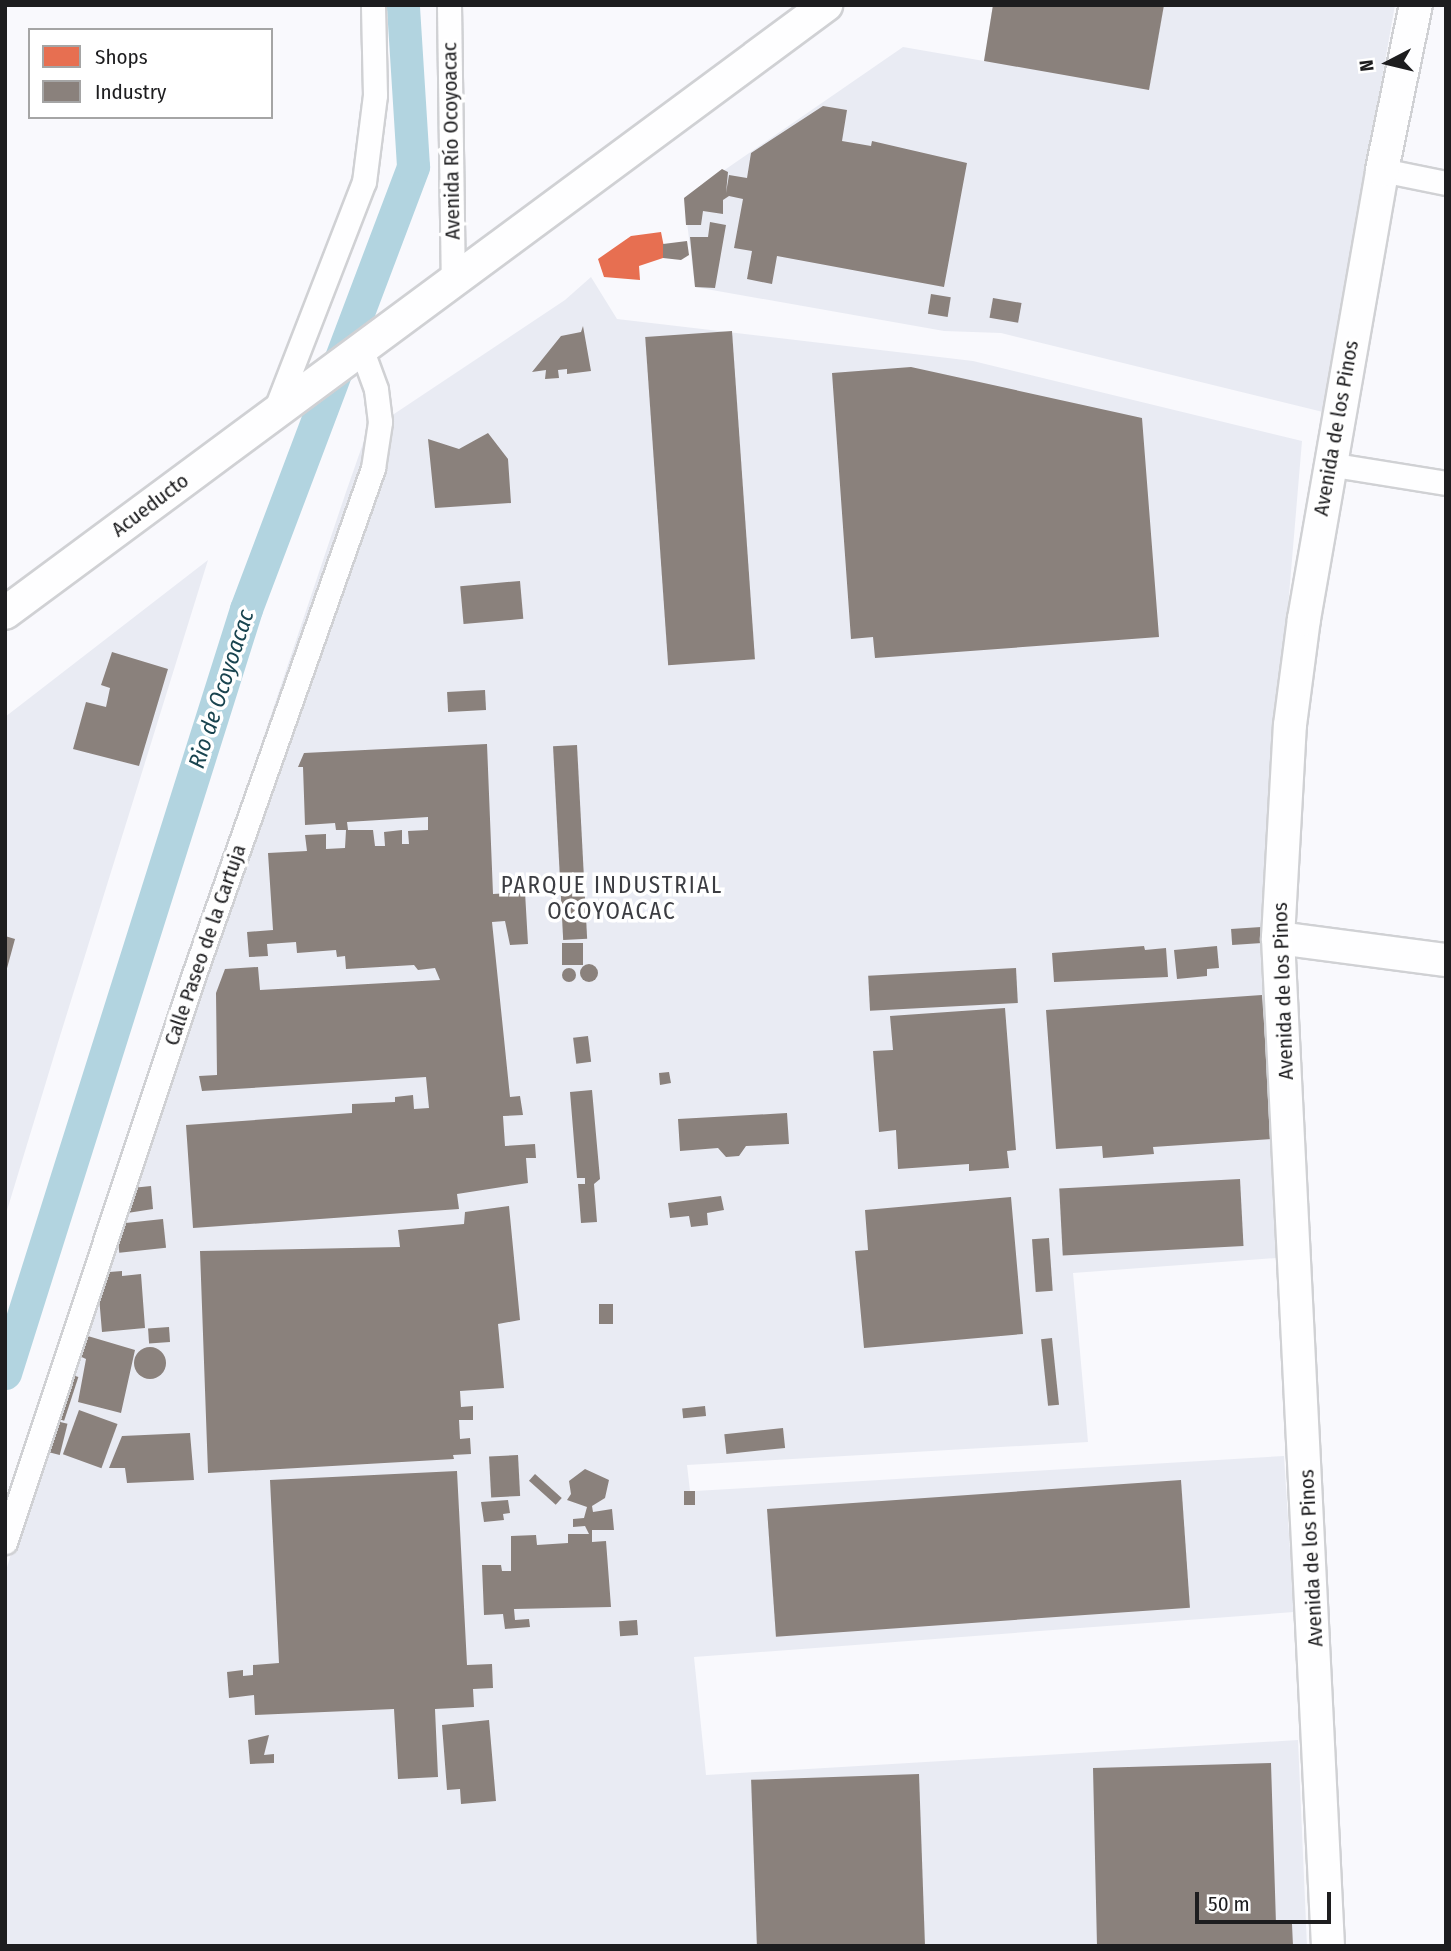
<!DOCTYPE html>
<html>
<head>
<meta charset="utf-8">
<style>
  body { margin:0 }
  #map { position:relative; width:1451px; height:1951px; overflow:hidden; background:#f9f9fd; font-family:"Fira Sans Condensed",sans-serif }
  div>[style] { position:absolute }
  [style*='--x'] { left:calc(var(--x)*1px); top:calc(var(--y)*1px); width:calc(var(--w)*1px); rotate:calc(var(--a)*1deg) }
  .built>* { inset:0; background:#e9ebf3 }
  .shops>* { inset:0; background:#e76f51 }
  .industry>* { inset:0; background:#8a817c; transform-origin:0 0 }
  .round { border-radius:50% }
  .river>* { height:33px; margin:-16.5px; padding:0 16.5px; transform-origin:16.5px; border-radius:16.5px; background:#b2d4e0 }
  .roads { filter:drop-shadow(2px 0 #d0d1d4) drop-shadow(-2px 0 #d0d1d4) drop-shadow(0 2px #d0d1d4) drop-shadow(0 -2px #d0d1d4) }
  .street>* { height:23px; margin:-11.5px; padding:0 11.5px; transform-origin:11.5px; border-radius:11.5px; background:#fefeff }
  .secondary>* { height:32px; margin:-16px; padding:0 16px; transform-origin:16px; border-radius:16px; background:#fefeff }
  span { translate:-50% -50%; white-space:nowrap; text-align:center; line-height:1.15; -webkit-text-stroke:7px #fff; paint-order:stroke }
  .street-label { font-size:21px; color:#1d1d1f }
  .water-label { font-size:23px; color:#19444f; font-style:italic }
  .neighbourhood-label { font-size:23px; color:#3c3d42; letter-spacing:2px }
  .frame { position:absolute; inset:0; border:7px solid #1d1d1f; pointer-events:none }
  .legend { position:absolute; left:28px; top:28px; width:245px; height:91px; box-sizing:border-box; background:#fff; border:2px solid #a5a5a5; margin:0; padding:9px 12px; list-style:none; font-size:21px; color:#1d1d1f }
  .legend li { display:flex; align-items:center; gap:14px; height:35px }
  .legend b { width:35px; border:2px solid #a5a5a5 }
  .north { position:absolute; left:1353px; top:28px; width:70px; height:70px; -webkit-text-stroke:5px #fff; paint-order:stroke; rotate:263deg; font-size:19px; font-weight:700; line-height:28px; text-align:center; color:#1d1d1f }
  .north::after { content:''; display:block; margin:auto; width:24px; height:32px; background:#1d1d1f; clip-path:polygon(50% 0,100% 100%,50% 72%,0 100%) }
  .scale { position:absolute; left:1195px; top:1892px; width:136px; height:32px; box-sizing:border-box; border:4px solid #1d1d1f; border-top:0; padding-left:9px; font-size:21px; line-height:24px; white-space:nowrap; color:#1d1d1f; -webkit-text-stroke:5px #fff; paint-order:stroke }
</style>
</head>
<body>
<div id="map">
  <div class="built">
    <i style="clip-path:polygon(993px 5px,1395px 5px,1323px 412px,1001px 333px,944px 331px,695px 287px,684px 198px,903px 47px,984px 61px)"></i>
    <i style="clip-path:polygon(591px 277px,617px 319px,973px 361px,1302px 441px,1261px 927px,1277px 1258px,1073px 1273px,1088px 1442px,687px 1465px,690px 1491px,695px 1491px,1284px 1456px,1294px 1612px,694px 1657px,706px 1775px,1298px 1740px,1307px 1946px,5px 1946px,5px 1574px,33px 1482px,17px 1470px,346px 492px,367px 432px,565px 300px)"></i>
    <i style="clip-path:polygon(208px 560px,60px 1036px,5px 1217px,5px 717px)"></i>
  </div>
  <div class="shops">
    <i style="clip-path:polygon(661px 232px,666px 257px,639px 266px,640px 280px,604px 277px,598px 259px,631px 236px)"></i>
  </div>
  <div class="industry">
    <i style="clip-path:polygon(993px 5px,1164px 5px,1149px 90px,984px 61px)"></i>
    <i style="clip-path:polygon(823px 106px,847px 110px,842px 141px,871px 146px,872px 141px,967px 163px,944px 287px,777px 256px,772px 284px,747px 279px,752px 251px,734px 248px,743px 199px,729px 196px,723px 200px,723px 214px,703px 211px,701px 225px,686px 225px,684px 198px,722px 169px,728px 172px,726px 193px,729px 175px,747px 178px,751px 153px)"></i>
    <i style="clip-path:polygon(710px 222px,726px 225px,715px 288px,695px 287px,690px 237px,708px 237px)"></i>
    <i style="clip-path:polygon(687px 241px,689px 255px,681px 260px,663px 258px,663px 244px)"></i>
    <i style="left:931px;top:294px;width:20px;height:20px;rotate:9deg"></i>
    <i style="left:993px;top:298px;width:29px;height:20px;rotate:10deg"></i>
    <i style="clip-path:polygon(583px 326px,591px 371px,567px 374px,567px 369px,558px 370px,559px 378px,545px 379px,546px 370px,532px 372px,561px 336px,581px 332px)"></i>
    <i style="left:732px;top:331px;width:329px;height:87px;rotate:86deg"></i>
    <i style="clip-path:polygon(911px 367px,1142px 418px,1159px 637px,875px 658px,873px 637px,851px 639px,832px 373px)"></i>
    <i style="clip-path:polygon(488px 433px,508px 459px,511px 503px,435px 508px,428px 439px,459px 449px)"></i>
    <i style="left:520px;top:581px;width:38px;height:60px;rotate:85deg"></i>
    <i style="clip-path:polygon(112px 652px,168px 669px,139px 766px,73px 749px,86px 702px,106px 707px,110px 688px,101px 685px)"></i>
    <i style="left:485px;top:690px;width:20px;height:38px;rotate:87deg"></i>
    <i style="clip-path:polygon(evenodd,487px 744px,493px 894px,525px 892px,528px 944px,510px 945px,505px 921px,492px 922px,510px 1097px,520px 1096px,523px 1115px,503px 1116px,505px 1146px,535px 1144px,536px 1158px,526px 1158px,528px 1183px,457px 1194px,459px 1209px,193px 1228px,186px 1125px,352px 1113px,352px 1104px,395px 1102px,395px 1097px,413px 1095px,414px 1109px,429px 1108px,426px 1077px,202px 1091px,199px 1076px,217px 1075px,216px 993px,225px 969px,258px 967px,260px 990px,440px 980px,435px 968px,418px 970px,414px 965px,346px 969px,345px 956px,337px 957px,336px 950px,297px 953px,296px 942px,267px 944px,268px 956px,249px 957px,247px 932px,273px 930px,268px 853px,307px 851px,305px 835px,326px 834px,326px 849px,345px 848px,346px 830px,336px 830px,335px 823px,305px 825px,303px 767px,298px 767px,304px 753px,487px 744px,428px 817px,428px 830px,408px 831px,409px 844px,402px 844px,402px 830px,384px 832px,385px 846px,375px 846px,373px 830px,348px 830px,347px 822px,428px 817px)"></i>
    <i style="left:577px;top:745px;width:194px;height:24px;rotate:87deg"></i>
    <i style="left:1261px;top:927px;width:16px;height:30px;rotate:86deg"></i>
    <i style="clip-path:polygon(5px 936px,15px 939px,6px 972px,5px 972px)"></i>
    <i style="left:583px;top:943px;width:22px;height:21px;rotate:90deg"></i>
    <i style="clip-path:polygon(1144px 946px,1145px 950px,1166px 948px,1168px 977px,1054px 982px,1052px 953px)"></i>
    <i style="clip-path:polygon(1217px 946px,1219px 968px,1207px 969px,1207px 976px,1177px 979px,1174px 950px)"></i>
    <i class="round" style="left:580px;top:964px;width:18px;height:18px"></i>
    <i style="left:1016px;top:968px;width:35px;height:148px;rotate:87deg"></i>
    <i class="round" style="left:562px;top:968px;width:14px;height:14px"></i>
    <i style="clip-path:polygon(1262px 995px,1272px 1139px,1153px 1147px,1154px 1154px,1103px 1158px,1102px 1146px,1056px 1149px,1046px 1010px)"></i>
    <i style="clip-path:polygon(1005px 1008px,1016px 1150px,1007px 1151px,1009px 1168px,969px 1171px,969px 1164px,898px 1169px,896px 1130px,879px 1132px,873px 1051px,893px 1050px,890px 1016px)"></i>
    <i style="left:588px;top:1036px;width:26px;height:15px;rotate:83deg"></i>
    <i style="clip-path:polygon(669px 1072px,671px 1083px,660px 1085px,659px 1073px)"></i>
    <i style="clip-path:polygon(592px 1090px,600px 1179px,594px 1184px,597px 1222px,581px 1223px,578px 1184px,585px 1184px,585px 1178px,577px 1178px,570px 1092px)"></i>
    <i style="clip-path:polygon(787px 1113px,789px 1144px,746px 1146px,739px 1156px,726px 1157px,718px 1148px,680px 1151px,678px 1119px)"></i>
    <i style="left:1240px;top:1179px;width:67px;height:181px;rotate:87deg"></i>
    <i style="clip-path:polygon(151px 1186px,153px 1209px,121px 1214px,132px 1188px)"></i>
    <i style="clip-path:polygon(721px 1196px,724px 1210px,707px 1213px,708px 1225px,691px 1227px,689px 1216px,670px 1218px,668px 1203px)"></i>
    <i style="clip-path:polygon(1011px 1197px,1023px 1334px,864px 1348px,855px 1251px,868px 1250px,865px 1210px)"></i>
    <i style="clip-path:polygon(509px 1206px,520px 1320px,498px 1324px,504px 1388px,460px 1391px,461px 1407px,473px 1406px,473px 1420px,459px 1420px,460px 1439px,470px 1438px,471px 1454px,453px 1455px,454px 1459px,208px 1473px,200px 1251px,400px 1247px,398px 1230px,464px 1224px,465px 1212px)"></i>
    <i style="left:163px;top:1219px;width:29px;height:47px;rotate:84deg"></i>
    <i style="left:1049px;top:1238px;width:53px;height:17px;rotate:86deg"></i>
    <i style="clip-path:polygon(122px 1271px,122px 1276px,141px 1274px,145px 1328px,102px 1332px,97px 1273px)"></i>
    <i style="left:599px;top:1304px;width:14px;height:20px"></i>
    <i style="left:169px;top:1327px;width:15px;height:21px;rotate:86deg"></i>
    <i style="clip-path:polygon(81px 1334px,135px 1350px,121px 1413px,78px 1402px,86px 1359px,75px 1354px)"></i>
    <i style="left:1052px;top:1338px;width:67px;height:11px;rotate:84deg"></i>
    <i class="round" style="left:134px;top:1347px;width:32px;height:32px"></i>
    <i style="left:66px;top:1373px;width:13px;height:46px;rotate:18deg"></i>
    <i style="left:705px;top:1406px;width:10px;height:23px;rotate:84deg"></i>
    <i style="left:79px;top:1410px;width:41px;height:47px;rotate:20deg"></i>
    <i style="left:52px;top:1420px;width:16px;height:32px;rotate:14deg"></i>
    <i style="left:783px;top:1428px;width:20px;height:59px;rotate:84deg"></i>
    <i style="clip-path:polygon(190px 1433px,194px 1480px,127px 1483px,125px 1468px,109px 1468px,122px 1436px)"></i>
    <i style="left:518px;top:1455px;width:41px;height:29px;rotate:87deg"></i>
    <i style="clip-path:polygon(585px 1469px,609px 1480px,605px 1498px,592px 1506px,593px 1512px,612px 1509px,614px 1530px,592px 1530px,592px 1542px,606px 1541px,611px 1607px,514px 1609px,515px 1620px,529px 1619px,530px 1627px,505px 1629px,503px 1614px,484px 1615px,482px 1565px,501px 1565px,502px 1571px,511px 1571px,511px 1536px,536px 1535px,537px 1545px,568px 1543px,568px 1534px,589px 1534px,585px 1526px,573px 1527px,573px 1519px,584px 1518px,587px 1507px,567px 1500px,571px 1494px,569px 1481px)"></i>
    <i style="clip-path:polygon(457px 1471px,467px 1665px,492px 1664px,493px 1688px,473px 1689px,474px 1707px,435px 1709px,438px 1777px,398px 1779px,394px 1709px,255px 1715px,254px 1695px,229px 1698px,227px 1672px,243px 1670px,243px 1676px,253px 1675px,253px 1665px,279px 1663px,270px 1480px)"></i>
    <i style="left:535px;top:1474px;width:36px;height:9px;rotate:42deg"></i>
    <i style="left:1181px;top:1480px;width:128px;height:415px;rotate:86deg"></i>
    <i style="left:695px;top:1491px;width:14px;height:11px;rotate:90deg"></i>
    <i style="clip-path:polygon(508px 1500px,510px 1513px,503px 1514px,504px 1520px,484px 1522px,481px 1502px)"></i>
    <i style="left:637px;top:1620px;width:15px;height:18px;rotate:86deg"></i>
    <i style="clip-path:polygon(489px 1720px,496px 1801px,461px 1804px,460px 1789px,447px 1790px,442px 1725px)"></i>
    <i style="clip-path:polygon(269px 1735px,264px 1755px,274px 1754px,274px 1763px,250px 1764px,248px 1740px)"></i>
    <i style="clip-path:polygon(1271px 1763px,1276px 1924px,1292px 1924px,1293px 1946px,1097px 1946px,1093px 1768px)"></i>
    <i style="left:919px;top:1774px;width:172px;height:168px;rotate:88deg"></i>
  </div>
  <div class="river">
    <i style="--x:5;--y:1373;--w:801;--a:-72.49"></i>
    <i style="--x:246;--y:609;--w:473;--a:-69.3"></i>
    <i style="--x:413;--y:166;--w:161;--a:-93.6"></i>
  </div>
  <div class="roads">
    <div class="street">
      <i style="--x:449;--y:5;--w:272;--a:89.2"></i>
      <i style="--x:1382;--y:170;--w:65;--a:11.5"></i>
      <i style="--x:275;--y:411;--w:246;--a:-68.8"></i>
      <i style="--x:364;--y:182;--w:88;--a:-82.8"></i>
      <i style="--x:375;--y:95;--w:90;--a:-91.3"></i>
      <i style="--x:1328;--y:464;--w:120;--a:9.1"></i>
      <i style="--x:5;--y:1542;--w:595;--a:-71.6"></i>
      <i style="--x:193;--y:977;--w:540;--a:-70.52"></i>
      <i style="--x:373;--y:468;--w:47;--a:-81.3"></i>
      <i style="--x:380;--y:422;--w:33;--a:-97"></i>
      <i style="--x:376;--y:389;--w:44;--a:-110.1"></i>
    </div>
    <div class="secondary">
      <i style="--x:5;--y:613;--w:1022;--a:-36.52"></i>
      <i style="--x:1278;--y:938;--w:169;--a:7.5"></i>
      <i style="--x:1328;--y:1946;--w:1009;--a:-92.84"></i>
      <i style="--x:1278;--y:938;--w:213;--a:-86.8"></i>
      <i style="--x:1290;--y:725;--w:107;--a:-82.5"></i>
      <i style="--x:1304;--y:619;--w:456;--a:-80.1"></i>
      <i style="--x:1382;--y:170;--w:168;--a:-78.4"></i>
    </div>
  </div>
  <div class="street-label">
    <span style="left:451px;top:141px;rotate:-91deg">Avenida Río Ocoyoacac</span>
    <span style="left:1336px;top:428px;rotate:-80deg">Avenida de los Pinos</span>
    <span style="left:150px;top:505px;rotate:-37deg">Acueducto</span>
    <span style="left:205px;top:945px;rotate:-71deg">Calle Paseo de la Cartuja</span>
    <span style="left:1283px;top:991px;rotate:-92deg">Avenida de los Pinos</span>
    <span style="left:1311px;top:1558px;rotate:-93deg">Avenida de los Pinos</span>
  </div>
  <div class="water-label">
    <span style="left:221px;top:689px;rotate:-72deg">Rio de Ocoyoacac</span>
  </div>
  <div class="neighbourhood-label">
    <span style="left:612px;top:898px">PARQUE INDUSTRIAL<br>OCOYOACAC</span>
  </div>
  <div class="frame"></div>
  <ul class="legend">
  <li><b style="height:19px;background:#e76f51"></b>Shops</li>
  <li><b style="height:19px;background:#8a817c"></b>Industry</li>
  </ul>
  <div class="north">N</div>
  <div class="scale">50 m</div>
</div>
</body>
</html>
